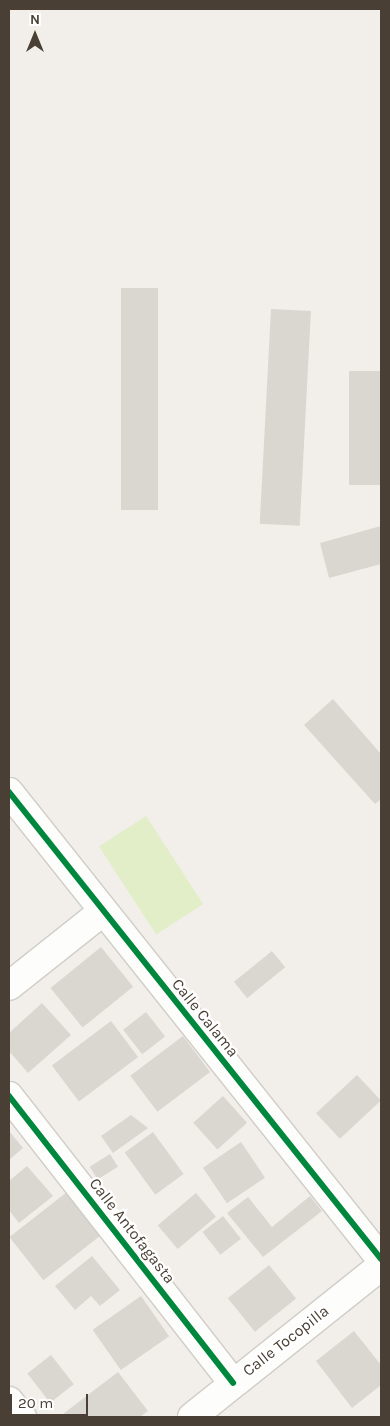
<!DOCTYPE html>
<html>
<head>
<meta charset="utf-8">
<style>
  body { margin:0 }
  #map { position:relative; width:390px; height:1426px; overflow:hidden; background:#f2efea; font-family:Karla,sans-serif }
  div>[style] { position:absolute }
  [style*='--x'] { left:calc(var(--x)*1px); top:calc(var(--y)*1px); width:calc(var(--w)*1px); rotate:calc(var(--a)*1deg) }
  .green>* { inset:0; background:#e2eec7; transform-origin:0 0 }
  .building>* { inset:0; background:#dad6d0; transform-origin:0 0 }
  .roads { filter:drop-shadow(1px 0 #d0cdc7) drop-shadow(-1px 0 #d0cdc7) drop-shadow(0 1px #d0cdc7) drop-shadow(0 -1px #d0cdc7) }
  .minor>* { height:28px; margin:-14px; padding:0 14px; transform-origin:14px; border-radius:14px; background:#fdfdfc }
  .cycleway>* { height:6px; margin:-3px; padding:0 3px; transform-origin:3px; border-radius:3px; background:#00873e }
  span { translate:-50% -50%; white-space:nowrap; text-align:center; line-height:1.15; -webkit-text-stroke:4.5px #fff; paint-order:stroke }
  .street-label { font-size:16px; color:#493f34 }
  .frame { position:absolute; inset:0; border:10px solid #493f34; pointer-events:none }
  .north { position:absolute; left:10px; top:10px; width:50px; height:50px; -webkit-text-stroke:4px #fff; paint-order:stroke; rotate:0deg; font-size:14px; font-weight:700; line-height:20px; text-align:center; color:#493f34 }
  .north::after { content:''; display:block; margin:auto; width:18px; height:22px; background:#493f34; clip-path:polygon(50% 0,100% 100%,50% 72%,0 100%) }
  .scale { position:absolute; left:10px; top:1394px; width:78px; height:22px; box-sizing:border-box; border:2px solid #493f34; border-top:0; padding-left:6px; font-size:15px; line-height:18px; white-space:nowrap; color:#493f34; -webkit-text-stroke:4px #fff; paint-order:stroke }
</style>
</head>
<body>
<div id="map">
  <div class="green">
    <i style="left:146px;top:816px;width:105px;height:56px;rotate:57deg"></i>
  </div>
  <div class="building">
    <i style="left:121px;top:288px;width:37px;height:222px"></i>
    <i style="left:271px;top:309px;width:40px;height:215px;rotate:3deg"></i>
    <i style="left:349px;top:371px;width:32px;height:114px"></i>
    <i style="clip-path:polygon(381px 526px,381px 564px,329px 578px,320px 543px)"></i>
    <i style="clip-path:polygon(333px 699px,381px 754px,381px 799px,375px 804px,304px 725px)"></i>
    <i style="left:101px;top:947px;width:51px;height:65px;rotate:51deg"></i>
    <i style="left:272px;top:951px;width:21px;height:49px;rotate:51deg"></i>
    <i style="clip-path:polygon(42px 1003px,71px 1035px,28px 1073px,9px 1051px,9px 1033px)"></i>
    <i style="left:146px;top:1012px;width:31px;height:29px;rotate:52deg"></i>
    <i style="left:111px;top:1021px;width:45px;height:74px;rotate:53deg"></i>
    <i style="left:183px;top:1036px;width:45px;height:66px;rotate:53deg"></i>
    <i style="left:357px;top:1075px;width:35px;height:56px;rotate:47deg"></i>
    <i style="left:223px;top:1096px;width:36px;height:40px;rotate:48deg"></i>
    <i style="clip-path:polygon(131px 1115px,148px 1128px,113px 1153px,101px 1136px)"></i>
    <i style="clip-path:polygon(9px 1131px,23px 1148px,9px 1160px)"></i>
    <i style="left:153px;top:1132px;width:52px;height:35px;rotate:54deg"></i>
    <i style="left:241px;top:1142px;width:43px;height:46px;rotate:56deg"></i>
    <i style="left:110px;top:1154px;width:15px;height:24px;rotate:58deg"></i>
    <i style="clip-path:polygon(27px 1166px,53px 1196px,19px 1223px,9px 1210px,9px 1181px)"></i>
    <i style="left:67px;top:1192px;width:55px;height:73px;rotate:52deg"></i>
    <i style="left:196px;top:1193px;width:31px;height:50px;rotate:50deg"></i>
    <i style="clip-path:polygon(310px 1196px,322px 1211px,263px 1257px,227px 1213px,248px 1197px,272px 1227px)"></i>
    <i style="left:223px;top:1216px;width:29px;height:26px;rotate:52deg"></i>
    <i style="clip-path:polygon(92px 1256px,120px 1290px,100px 1306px,91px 1296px,75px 1310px,55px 1286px)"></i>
    <i style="left:269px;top:1265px;width:43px;height:53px;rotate:51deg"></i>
    <i style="left:141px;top:1296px;width:49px;height:59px;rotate:55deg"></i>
    <i style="clip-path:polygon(354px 1331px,381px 1365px,381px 1385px,352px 1408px,316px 1361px)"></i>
    <i style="left:51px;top:1355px;width:37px;height:30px;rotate:52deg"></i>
    <i style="clip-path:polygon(118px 1372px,148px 1411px,140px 1417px,59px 1417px)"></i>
  </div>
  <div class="roads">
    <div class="minor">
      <i style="--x:9;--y:792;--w:597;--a:51.46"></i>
      <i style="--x:9;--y:986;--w:119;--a:-38.5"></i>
      <i style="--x:9;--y:1096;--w:364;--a:52"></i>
      <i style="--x:9;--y:1401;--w:21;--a:51"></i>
      <i style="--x:192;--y:1417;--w:242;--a:-38.6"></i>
    </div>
  </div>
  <div class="cycleway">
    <i style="--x:9;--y:792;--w:597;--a:51.46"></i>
    <i style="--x:9;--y:1096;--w:364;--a:52"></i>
  </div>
  <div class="street-label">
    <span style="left:205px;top:1018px;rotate:51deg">Calle Calama</span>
    <span style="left:132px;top:1231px;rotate:52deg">Calle Antofagasta</span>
    <span style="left:286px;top:1341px;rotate:-38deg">Calle Tocopilla</span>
  </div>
  <div class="frame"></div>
  <div class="north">N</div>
  <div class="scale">20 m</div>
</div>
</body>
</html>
